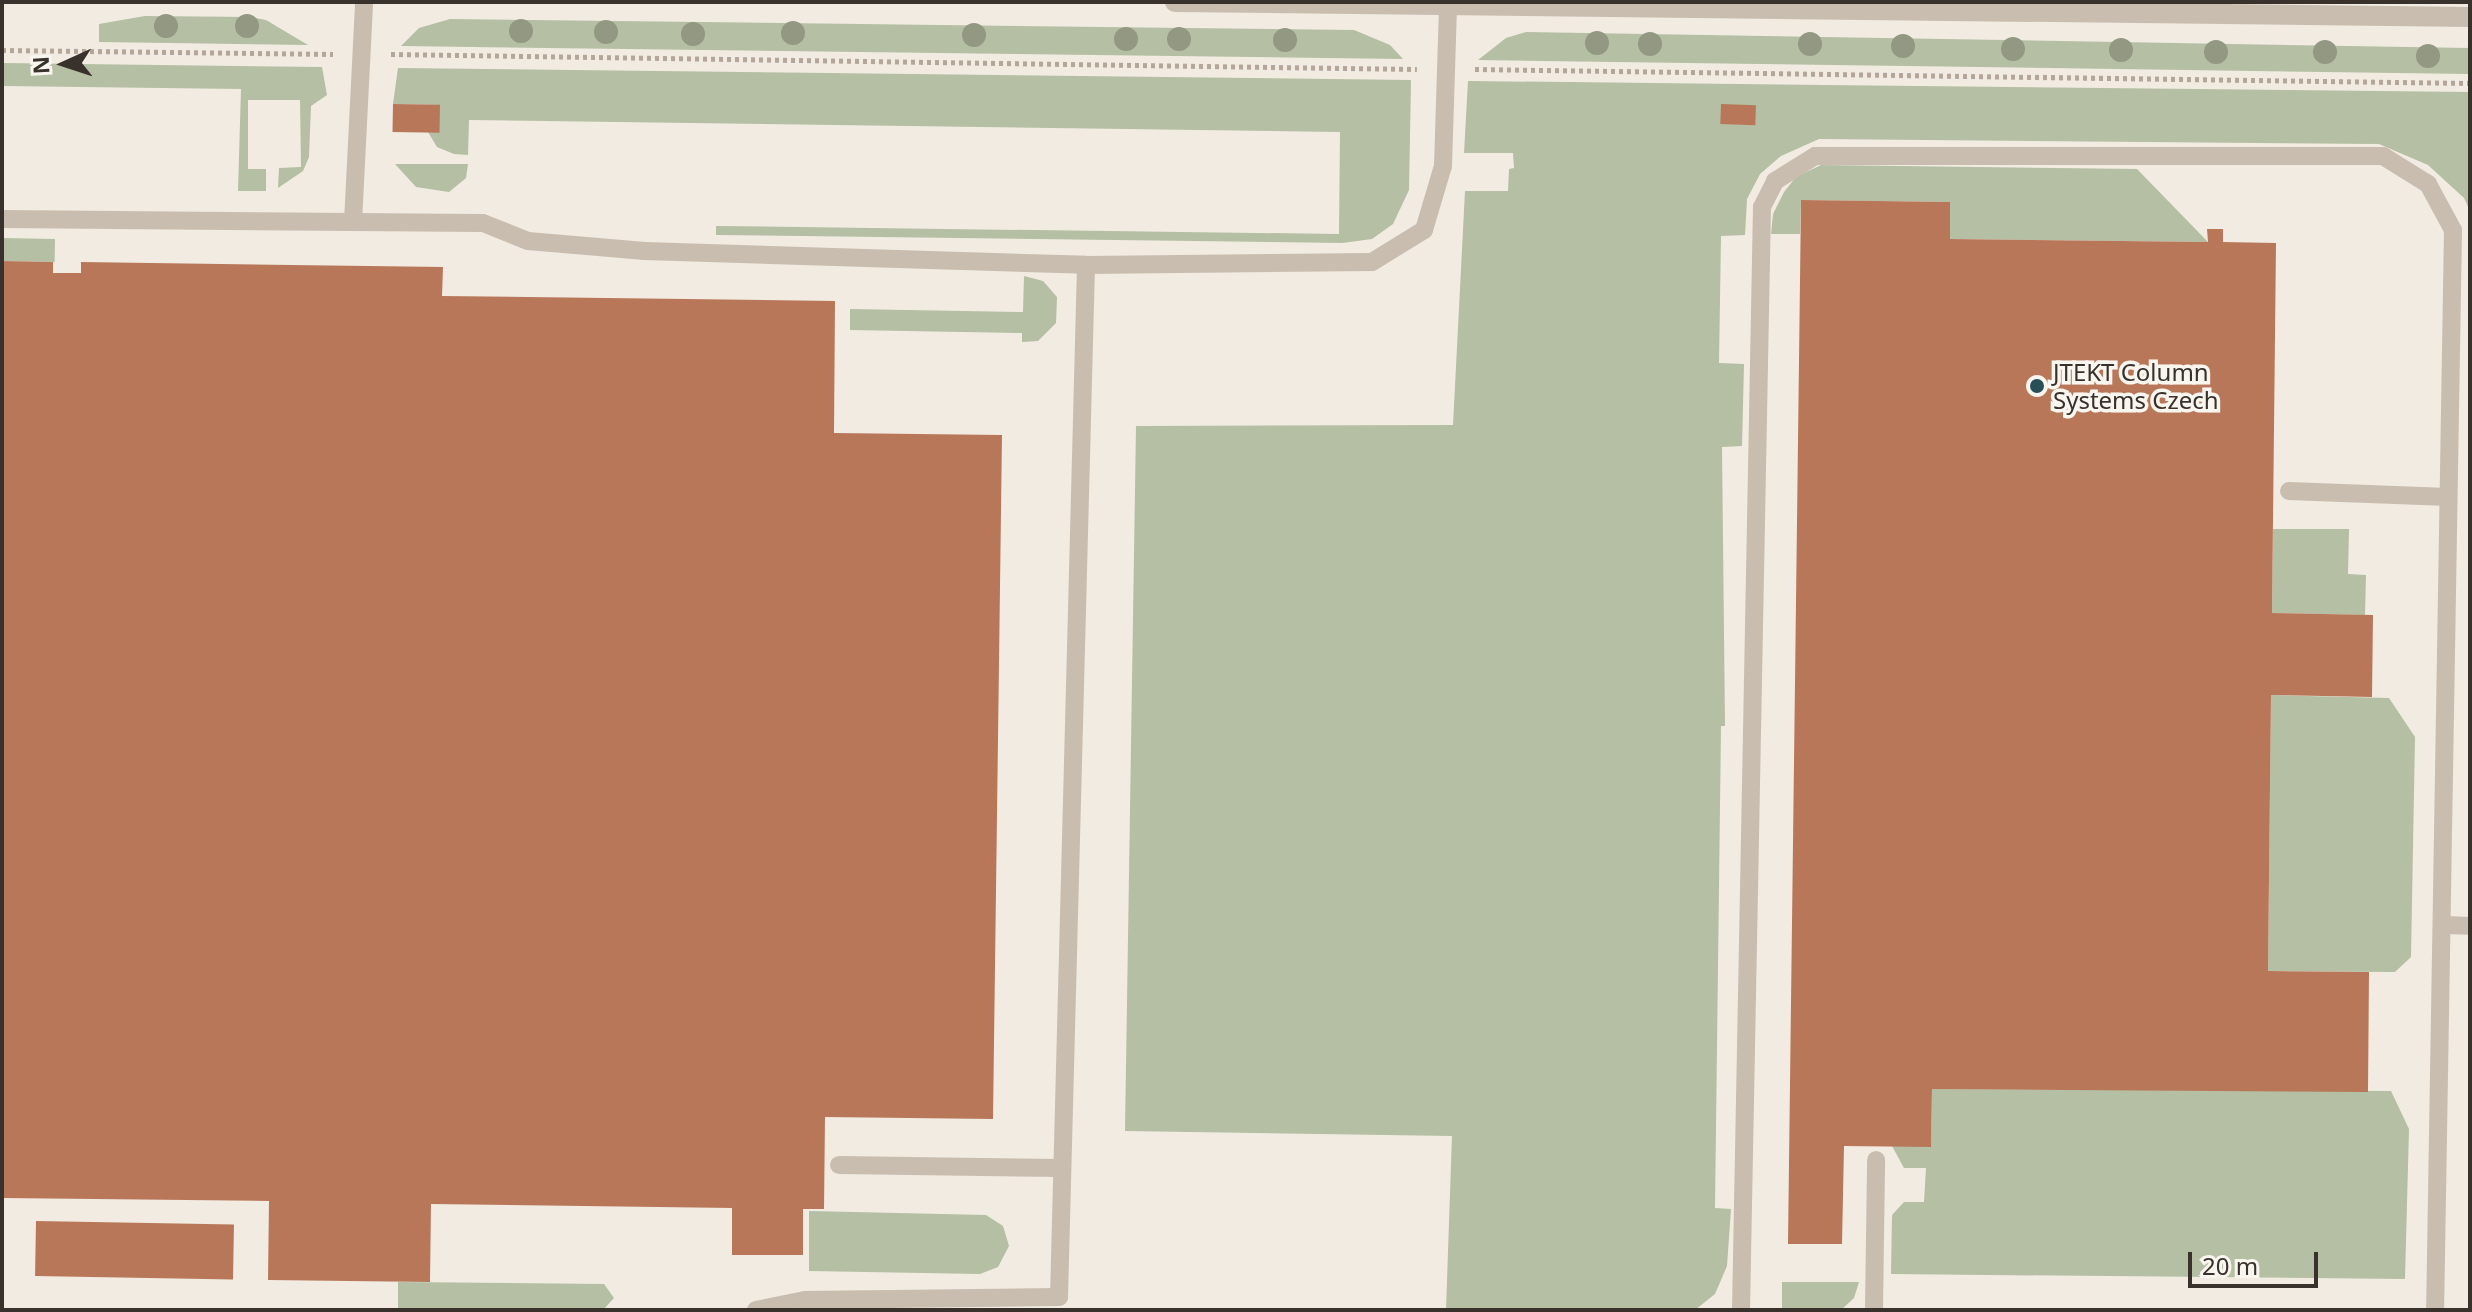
<!DOCTYPE html>
<html>
<head>
<meta charset="utf-8">
<style>
  body { margin:0 }
  #map { position:relative; width:2472px; height:1312px; overflow:hidden; background:#f1ebe2; font-family:"Noto Sans",sans-serif }
  div>[style] { position:absolute }
  [style*='--x'] { left:calc(var(--x)*1px); top:calc(var(--y)*1px); width:calc(var(--w)*1px); rotate:calc(var(--a)*1deg) }
  .green>* { inset:0; background:#b4bfa3; transform-origin:0 0 }
  .building>* { inset:0; background:#b97759; transform-origin:0 0 }
  .path>* { height:5px; margin-top:-2.5px; transform-origin:0; background:repeating-linear-gradient(90deg,#b4a799 0 4px,transparent 0 8px) }
  .service>* { height:18px; margin:-9px; padding:0 9px; transform-origin:9px; border-radius:9px; background:#c9bdaf }
  .minor>* { height:20px; margin:-10px; padding:0 10px; transform-origin:10px; border-radius:10px; background:#c9bdaf }
  .trees>* { width:24px; height:24px; margin:-12px; border-radius:50%; background:#929882 }
  .dots>* { width:22px; height:22px; translate:-50% -50%; box-sizing:border-box; border:4px solid #f9f5ef; border-radius:50% }
  span { translate:-50% -50%; white-space:nowrap; text-align:center; line-height:1.15; -webkit-text-stroke:7px #f9f5ef; paint-order:stroke }
  .poi-label { font-size:24px; color:#38312c }
  .left { translate:0 -50%; text-align:left }
  .frame { position:absolute; inset:0; border:4px solid #38312c; pointer-events:none }
  .north { position:absolute; left:24px; top:24px; width:80px; height:80px; -webkit-text-stroke:6px #f9f5ef; paint-order:stroke; rotate:267deg; font-size:22px; font-weight:700; line-height:32px; text-align:center; color:#38312c }
  .north::after { content:''; display:block; margin:auto; width:28px; height:36px; background:#38312c; clip-path:polygon(50% 0,100% 100%,50% 72%,0 100%) }
  .scale { position:absolute; left:2188px; top:1252px; width:130px; height:36px; box-sizing:border-box; border:4px solid #38312c; border-top:0; padding-left:10px; font-size:24px; line-height:28px; white-space:nowrap; color:#38312c; -webkit-text-stroke:6px #f9f5ef; paint-order:stroke }
</style>
</head>
<body>
<div id="map">
  <div class="green">
    <i style="clip-path:polygon(145px 16px,250px 17px,266px 20px,308px 45px,99px 42px,99px 24px)"></i>
    <i style="clip-path:polygon(450px 19px,1354px 30px,1390px 45px,1403px 59px,401px 46px,419px 28px)"></i>
    <i style="clip-path:polygon(1526px 32px,2470px 48px,2470px 74px,1478px 60px,1506px 38px)"></i>
    <i style="clip-path:polygon(2px 63px,322px 67px,327px 95px,311px 106px,309px 157px,303px 171px,278px 188px,279px 168px,301px 167px,300px 100px,248px 100px,248px 169px,266px 169px,266px 191px,238px 191px,241px 89px,2px 86px)"></i>
    <i style="clip-path:polygon(398px 68px,1411px 80px,1409px 190px,1393px 224px,1372px 239px,1342px 243px,716px 235px,716px 226px,1339px 234px,1340px 132px,469px 120px,468px 155px,454px 154px,437px 147px,428px 132px,439px 105px,393px 104px)"></i>
    <i style="clip-path:polygon(1468px 81px,2470px 92px,2470px 211px,2464px 198px,2428px 165px,2379px 144px,1819px 139px,1781px 156px,1760px 174px,1747px 199px,1745px 235px,1721px 236px,1719px 363px,1744px 364px,1742px 446px,1722px 447px,1725px 726px,1721px 726px,1715px 1208px,1731px 1209px,1727px 1266px,1715px 1294px,1695px 1310px,1446px 1310px,1452px 1136px,1125px 1131px,1136px 426px,1453px 425px,1465px 191px,1508px 191px,1509px 169px,1514px 168px,1513px 153px,1464px 153px)"></i>
    <i style="clip-path:polygon(395px 164px,468px 164px,466px 178px,449px 192px,416px 187px)"></i>
    <i style="clip-path:polygon(1821px 165px,2137px 169px,2208px 242px,1950px 239px,1950px 202px,1801px 200px,1800px 234px,1771px 234px,1773px 214px,1784px 192px,1796px 177px)"></i>
    <i style="left:2px;top:238px;width:53px;height:23px;rotate:1deg"></i>
    <i style="clip-path:polygon(1024px 276px,1043px 281px,1057px 297px,1056px 323px,1038px 341px,1022px 342px,1022px 333px,850px 330px,850px 309px,1023px 312px)"></i>
    <i style="clip-path:polygon(2273px 529px,2349px 529px,2348px 574px,2366px 575px,2365px 615px,2272px 613px)"></i>
    <i style="clip-path:polygon(2271px 695px,2389px 698px,2415px 737px,2411px 957px,2395px 972px,2268px 971px)"></i>
    <i style="clip-path:polygon(1932px 1089px,2391px 1091px,2409px 1129px,2405px 1279px,1891px 1274px,1892px 1215px,1904px 1202px,1924px 1202px,1926px 1168px,1904px 1168px,1892px 1146px,1931px 1146px)"></i>
    <i style="clip-path:polygon(809px 1211px,986px 1215px,1003px 1226px,1009px 1246px,998px 1267px,980px 1274px,809px 1271px)"></i>
    <i style="clip-path:polygon(398px 1282px,604px 1284px,614px 1298px,603px 1310px,398px 1308px)"></i>
    <i style="clip-path:polygon(1782px 1282px,1859px 1282px,1854px 1298px,1841px 1310px,1782px 1310px)"></i>
  </div>
  <div class="building">
    <i style="left:393px;top:104px;width:47px;height:28px;rotate:1deg"></i>
    <i style="left:1721px;top:104px;width:35px;height:20px;rotate:2deg"></i>
    <i style="clip-path:polygon(1801px 200px,1950px 202px,1950px 239px,2208px 242px,2207px 229px,2223px 229px,2223px 242px,2276px 243px,2272px 613px,2373px 615px,2372px 697px,2271px 695px,2268px 971px,2369px 972px,2368px 1092px,1932px 1089px,1931px 1147px,1844px 1146px,1842px 1244px,1788px 1244px)"></i>
    <i style="clip-path:polygon(2px 261px,53px 262px,53px 273px,81px 273px,81px 262px,443px 267px,442px 296px,835px 301px,834px 433px,1002px 435px,993px 1119px,825px 1117px,824px 1209px,803px 1209px,803px 1255px,732px 1255px,732px 1208px,431px 1204px,430px 1282px,268px 1280px,269px 1201px,2px 1198px)"></i>
    <i style="left:36px;top:1221px;width:198px;height:55px;rotate:1deg"></i>
  </div>
  <div class="path">
    <i style="--x:2;--y:50;--w:331;--a:0.7"></i>
    <i style="--x:391;--y:54;--w:1026;--a:0.84"></i>
    <i style="--x:1475;--y:69;--w:995;--a:0.81"></i>
  </div>
  <div class="service">
    <i style="--x:2;--y:219;--w:351;--a:0.5"></i>
    <i style="--x:353;--y:222;--w:220;--a:-87.1"></i>
    <i style="--x:353;--y:222;--w:130;--a:0.4"></i>
    <i style="--x:483;--y:223;--w:48;--a:21.8"></i>
    <i style="--x:528;--y:241;--w:117;--a:4.9"></i>
    <i style="--x:645;--y:251;--w:441;--a:1.8"></i>
    <i style="--x:2289;--y:491;--w:159;--a:2.2"></i>
    <i style="--x:2445;--y:925;--w:25;--a:2"></i>
    <i style="--x:839;--y:1165;--w:223;--a:0.8"></i>
    <i style="--x:756;--y:1310;--w:50;--a:-11.5"></i>
    <i style="--x:805;--y:1300;--w:254;--a:-0.7"></i>
    <i style="--x:1059;--y:1297;--w:1032;--a:-88.5"></i>
    <i style="--x:1086;--y:265;--w:286;--a:-0.6"></i>
    <i style="--x:1372;--y:262;--w:61;--a:-31.6"></i>
    <i style="--x:1424;--y:230;--w:67;--a:-73.5"></i>
    <i style="--x:1443;--y:166;--w:161;--a:-88.2"></i>
    <i style="--x:1741;--y:1310;--w:1103;--a:-88.91"></i>
    <i style="--x:1762;--y:207;--w:29;--a:-63"></i>
    <i style="--x:1775;--y:181;--w:47;--a:-32"></i>
    <i style="--x:1815;--y:156;--w:568;--a:0"></i>
    <i style="--x:2383;--y:156;--w:53;--a:31.9"></i>
    <i style="--x:2428;--y:184;--w:52;--a:61.5"></i>
    <i style="--x:2453;--y:230;--w:1080;--a:90.95"></i>
    <i style="--x:1874;--y:1310;--w:150;--a:-89.2"></i>
  </div>
  <div class="minor">
    <i style="--x:1175;--y:2;--w:1295;--a:0.66"></i>
  </div>
  <div class="trees">
    <i style="left:166px;top:26px"></i>
    <i style="left:247px;top:26px"></i>
    <i style="left:521px;top:31px"></i>
    <i style="left:606px;top:32px"></i>
    <i style="left:793px;top:33px"></i>
    <i style="left:693px;top:34px"></i>
    <i style="left:974px;top:35px"></i>
    <i style="left:1126px;top:39px"></i>
    <i style="left:1179px;top:39px"></i>
    <i style="left:1285px;top:40px"></i>
    <i style="left:1597px;top:43px"></i>
    <i style="left:1650px;top:44px"></i>
    <i style="left:1810px;top:44px"></i>
    <i style="left:1903px;top:46px"></i>
    <i style="left:2013px;top:49px"></i>
    <i style="left:2121px;top:50px"></i>
    <i style="left:2216px;top:52px"></i>
    <i style="left:2325px;top:52px"></i>
    <i style="left:2428px;top:56px"></i>
  </div>
  <div class="dots">
    <i style="left:2037px;top:386px;background:#264f56"></i>
  </div>
  <div class="poi-label">
    <span class="left" style="left:2053px;top:386px">JTEKT Column<br>Systems Czech</span>
  </div>
  <div class="frame"></div>
  <div class="north">N</div>
  <div class="scale">20 m</div>
</div>
</body>
</html>
